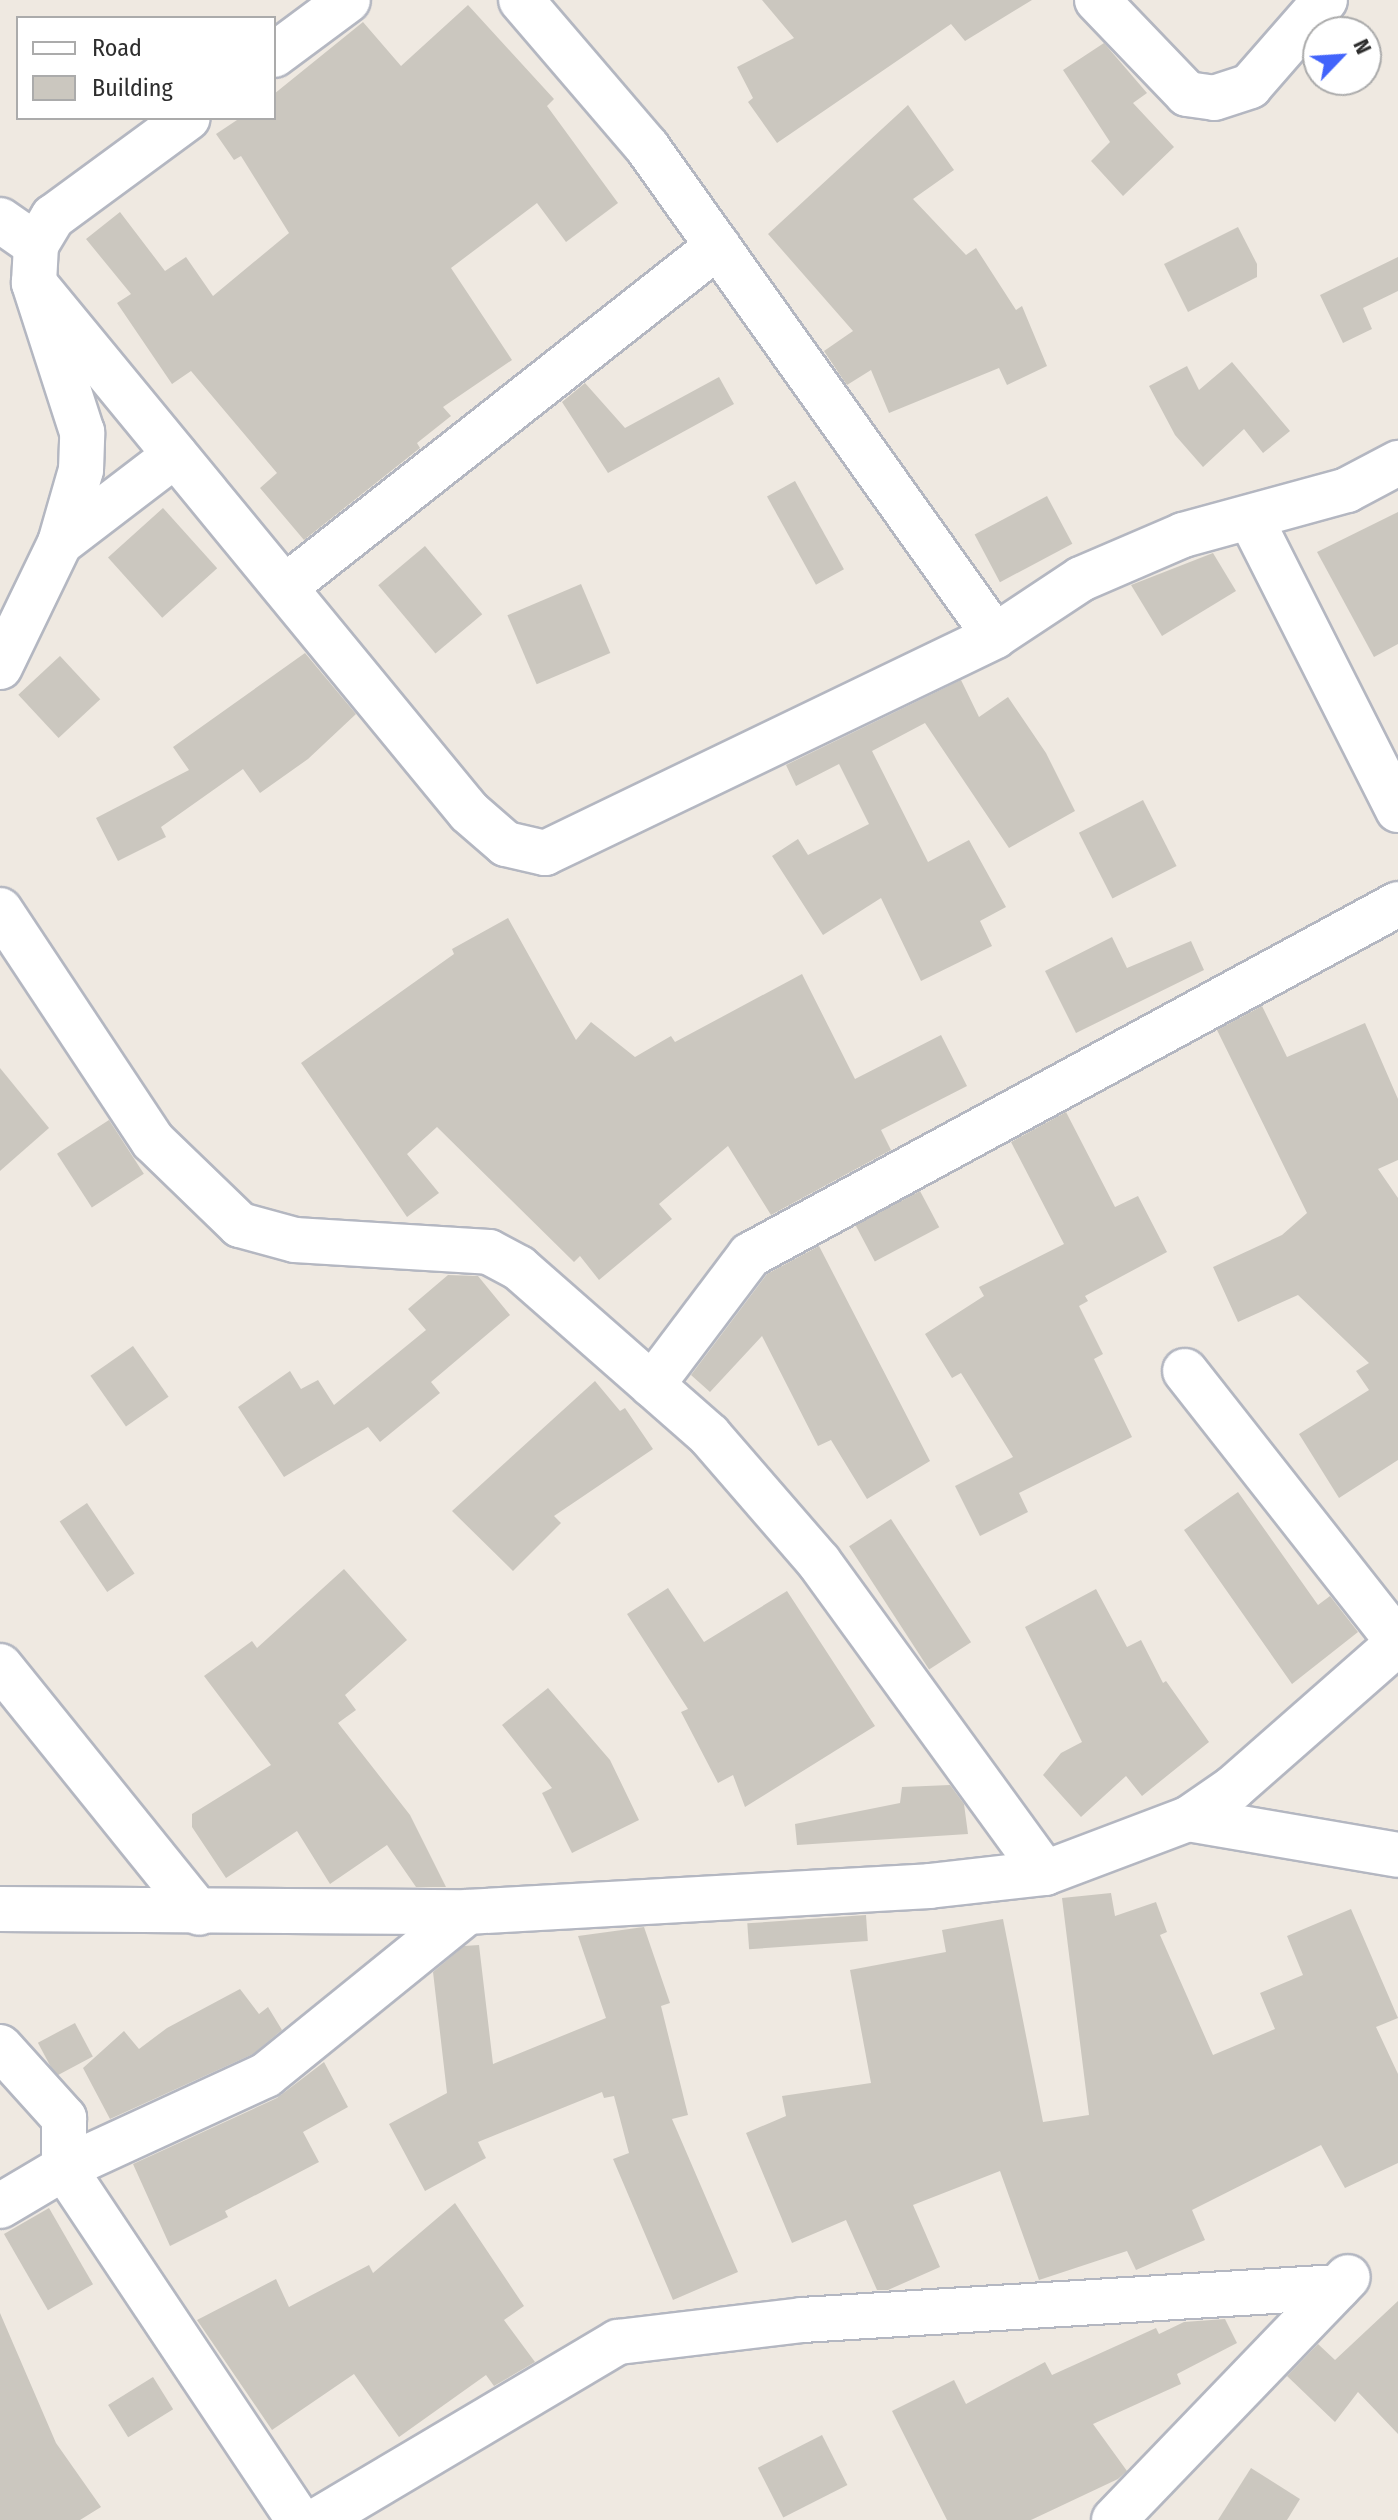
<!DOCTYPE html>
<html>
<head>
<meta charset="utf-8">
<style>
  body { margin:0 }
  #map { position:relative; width:1398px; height:2520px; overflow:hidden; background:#efe9e1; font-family:"Fira Sans Condensed",sans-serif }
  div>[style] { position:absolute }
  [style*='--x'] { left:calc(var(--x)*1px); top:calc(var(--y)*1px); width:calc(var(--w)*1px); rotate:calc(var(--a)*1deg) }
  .building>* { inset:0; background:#cbc7bf; transform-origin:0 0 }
  .roads { filter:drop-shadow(2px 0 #b4b7c1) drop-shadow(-2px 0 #b4b7c1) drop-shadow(0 2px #b4b7c1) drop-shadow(0 -2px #b4b7c1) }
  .minor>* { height:44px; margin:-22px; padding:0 22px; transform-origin:22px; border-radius:22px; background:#fff }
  span { translate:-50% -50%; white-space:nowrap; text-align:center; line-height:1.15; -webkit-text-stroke:6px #fff; paint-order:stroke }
  .legend { position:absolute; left:16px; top:16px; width:260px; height:104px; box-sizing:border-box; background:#fff; border:2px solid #ababab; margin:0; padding:10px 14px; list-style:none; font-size:24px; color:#2e2e2e }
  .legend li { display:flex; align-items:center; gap:16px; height:40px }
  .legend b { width:40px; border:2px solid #ababab }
  .north { position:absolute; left:1302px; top:16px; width:80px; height:80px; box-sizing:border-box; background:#fff; border:2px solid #ababab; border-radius:50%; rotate:65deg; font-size:22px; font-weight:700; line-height:32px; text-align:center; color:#2e2e2e }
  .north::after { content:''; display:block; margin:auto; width:28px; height:36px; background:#4264fb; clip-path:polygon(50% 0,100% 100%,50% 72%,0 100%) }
</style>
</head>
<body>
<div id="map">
  <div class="building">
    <i style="clip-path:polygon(762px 0,1032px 0,965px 41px,951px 24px,777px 143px,748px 102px,753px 98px,737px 67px,794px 38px)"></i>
    <i style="clip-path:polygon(468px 5px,554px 99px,547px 106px,618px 203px,566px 242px,537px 203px,451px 268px,512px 360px,443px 407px,451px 416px,417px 443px,420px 448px,304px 540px,260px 488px,277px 473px,191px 371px,172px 384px,117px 303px,131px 294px,86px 239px,120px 212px,165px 271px,186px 257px,213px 296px,289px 233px,241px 156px,234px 160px,216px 134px,240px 118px,274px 118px,274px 94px,363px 22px,401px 66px)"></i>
    <i style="clip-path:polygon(1104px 43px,1147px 93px,1133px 103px,1174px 147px,1123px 196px,1091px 161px,1110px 142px,1063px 70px)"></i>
    <i style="clip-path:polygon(908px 105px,954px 170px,913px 199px,966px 255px,976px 248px,1016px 310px,1022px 306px,1047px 366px,1007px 385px,999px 368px,889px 413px,871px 370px,847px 385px,842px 378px,824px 351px,853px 331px,768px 234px)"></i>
    <i style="clip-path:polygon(1238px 227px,1257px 264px,1257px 277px,1188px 312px,1164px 264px)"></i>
    <i style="clip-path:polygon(1398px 257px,1398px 291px,1363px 308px,1372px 329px,1343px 343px,1320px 295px)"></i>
    <i style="clip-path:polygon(1232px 362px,1290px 431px,1263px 453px,1244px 429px,1203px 467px,1175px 435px,1149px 386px,1187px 366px,1199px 390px)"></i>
    <i style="clip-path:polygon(719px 377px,734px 404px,608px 473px,562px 402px,585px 383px,625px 428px)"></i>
    <i style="left:795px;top:481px;width:101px;height:32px;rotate:61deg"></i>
    <i style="left:1047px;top:496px;width:54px;height:82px;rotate:62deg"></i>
    <i style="left:163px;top:508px;width:81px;height:74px;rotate:48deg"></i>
    <i style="clip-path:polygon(1398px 512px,1398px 644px,1374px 657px,1317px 552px)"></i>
    <i style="left:425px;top:546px;width:89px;height:61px;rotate:50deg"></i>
    <i style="clip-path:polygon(1213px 553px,1236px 591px,1162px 636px,1131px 585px)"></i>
    <i style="left:581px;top:584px;width:75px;height:80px;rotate:67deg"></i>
    <i style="clip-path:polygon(305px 653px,356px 714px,308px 759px,260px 793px,243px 769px,161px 827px,166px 837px,118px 861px,96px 818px,189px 770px,173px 747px)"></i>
    <i style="left:60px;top:656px;width:59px;height:57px;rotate:47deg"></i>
    <i style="clip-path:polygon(961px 680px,979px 717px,1008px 697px,1046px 753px,1075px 811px,1009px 848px,925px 723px,872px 751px,928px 862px,969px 840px,1006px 907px,980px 921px,992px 946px,921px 981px,881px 898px,823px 935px,772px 856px,798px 839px,808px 855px,869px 824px,839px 764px,796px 786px,786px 765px)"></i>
    <i style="left:1143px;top:800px;width:74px;height:72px;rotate:63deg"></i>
    <i style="clip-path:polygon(508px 918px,576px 1040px,591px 1022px,635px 1057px,671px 1036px,675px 1042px,802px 974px,855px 1079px,941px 1035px,967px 1086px,881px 1130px,891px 1150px,771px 1215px,728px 1146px,659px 1204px,672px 1219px,599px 1280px,580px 1256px,574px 1262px,437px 1127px,407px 1154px,439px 1193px,407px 1217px,301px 1063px,454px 954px,452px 949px)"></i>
    <i style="clip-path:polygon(1112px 937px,1127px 968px,1191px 941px,1204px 970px,1076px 1033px,1045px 971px)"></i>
    <i style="clip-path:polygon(1262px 1006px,1287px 1057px,1365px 1023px,1398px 1099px,1398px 1160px,1378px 1169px,1398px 1198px,1398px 1460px,1339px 1498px,1299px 1434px,1369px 1390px,1356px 1371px,1369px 1363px,1298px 1295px,1238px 1322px,1213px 1267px,1282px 1235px,1307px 1213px,1217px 1030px)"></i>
    <i style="clip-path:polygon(0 1068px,49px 1128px,0 1171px)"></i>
    <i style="clip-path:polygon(1066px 1112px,1115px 1207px,1138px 1196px,1167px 1252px,1085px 1296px,1088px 1301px,1079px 1306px,1103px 1354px,1094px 1359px,1132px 1437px,1019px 1493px,1028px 1512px,980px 1536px,955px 1486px,1013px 1457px,961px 1373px,952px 1378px,925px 1334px,984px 1296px,979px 1287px,1064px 1244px,1011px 1142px)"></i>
    <i style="left:109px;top:1120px;width:64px;height:62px;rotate:57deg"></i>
    <i style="left:920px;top:1191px;width:41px;height:73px;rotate:62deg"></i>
    <i style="clip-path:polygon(819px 1246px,930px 1461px,867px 1499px,831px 1440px,818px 1446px,762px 1336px,710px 1392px,691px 1375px,767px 1274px)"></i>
    <i style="clip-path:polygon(448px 1275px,478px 1276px,510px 1315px,431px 1382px,440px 1393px,380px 1442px,368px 1427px,284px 1477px,238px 1407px,290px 1371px,301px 1389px,318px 1380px,334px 1405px,426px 1330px,408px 1309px)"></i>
    <i style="left:133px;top:1346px;width:62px;height:52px;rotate:55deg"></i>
    <i style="clip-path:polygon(595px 1381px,620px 1411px,625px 1408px,653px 1449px,554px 1516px,561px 1523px,513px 1571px,452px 1511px)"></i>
    <i style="clip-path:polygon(1238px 1492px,1318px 1605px,1330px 1596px,1358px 1632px,1292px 1684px,1184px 1530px)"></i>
    <i style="left:87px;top:1503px;width:85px;height:33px;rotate:56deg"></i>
    <i style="left:891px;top:1519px;width:147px;height:50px;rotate:57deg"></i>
    <i style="clip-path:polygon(344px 1569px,407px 1640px,345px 1695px,356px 1710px,338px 1723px,410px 1815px,446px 1887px,416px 1887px,387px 1845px,330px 1884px,297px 1831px,226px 1878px,192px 1827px,192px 1814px,271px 1765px,204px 1676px,252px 1641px,257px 1648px)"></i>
    <i style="clip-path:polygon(668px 1588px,704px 1642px,787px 1591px,875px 1726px,745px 1807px,733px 1775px,718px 1783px,681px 1712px,688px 1709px,627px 1614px)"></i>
    <i style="clip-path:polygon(1096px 1589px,1127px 1647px,1141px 1640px,1163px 1683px,1166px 1681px,1209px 1742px,1142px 1796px,1126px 1776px,1081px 1817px,1043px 1775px,1061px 1753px,1082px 1742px,1025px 1627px)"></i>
    <i style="clip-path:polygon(548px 1688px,610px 1760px,639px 1820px,572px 1853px,542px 1793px,552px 1788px,502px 1725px)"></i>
    <i style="clip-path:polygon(950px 1785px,964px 1804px,968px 1834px,797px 1845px,795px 1824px,900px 1803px,902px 1787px)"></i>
    <i style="clip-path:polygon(1111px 1893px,1115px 1916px,1156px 1902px,1167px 1932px,1160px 1935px,1213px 2055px,1275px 2029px,1260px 1993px,1303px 1975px,1287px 1936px,1351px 1909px,1398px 2018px,1376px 2027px,1398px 2074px,1398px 2163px,1345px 2188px,1321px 2145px,1192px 2210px,1205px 2240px,1136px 2270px,1127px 2251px,1039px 2280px,1000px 2171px,913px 2205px,940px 2267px,888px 2290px,877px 2290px,846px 2220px,792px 2243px,746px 2133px,786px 2116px,782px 2096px,871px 2083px,850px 1970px,946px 1952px,942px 1930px,1003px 1919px,1043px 2122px,1089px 2115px,1062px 1898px)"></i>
    <i style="left:866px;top:1915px;width:26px;height:119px;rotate:86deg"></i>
    <i style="clip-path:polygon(644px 1927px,670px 2003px,661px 2006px,688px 2115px,672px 2119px,738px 2272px,673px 2300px,613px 2159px,629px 2153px,614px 2096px,604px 2098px,602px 2092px,478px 2142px,486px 2158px,425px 2191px,389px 2124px,447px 2093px,433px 1972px,464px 1946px,479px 1945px,493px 2064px,606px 2018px,578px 1936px)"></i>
    <i style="clip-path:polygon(240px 1989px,259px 2014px,268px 2007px,282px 2030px,253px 2054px,110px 2119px,83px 2068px,124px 2031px,139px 2049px,167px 2028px)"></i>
    <i style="left:75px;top:2023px;width:38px;height:42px;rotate:62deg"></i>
    <i style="clip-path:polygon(324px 2062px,348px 2107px,303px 2132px,319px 2162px,225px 2211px,228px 2217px,170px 2246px,133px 2164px,277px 2098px)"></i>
    <i style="clip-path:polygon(455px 2203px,524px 2306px,504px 2320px,535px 2362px,494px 2386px,486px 2375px,399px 2437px,354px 2374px,272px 2430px,197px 2320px,276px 2279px,289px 2307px,369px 2265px,373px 2273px)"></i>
    <i style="left:49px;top:2208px;width:88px;height:52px;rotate:60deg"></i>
    <i style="clip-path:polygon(1398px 2301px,1398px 2434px,1358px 2392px,1335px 2422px,1287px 2376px,1318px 2344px,1335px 2360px)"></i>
    <i style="clip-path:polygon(0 2313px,56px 2443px,101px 2507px,80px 2520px,0 2520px)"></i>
    <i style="clip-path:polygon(1225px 2319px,1237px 2343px,1177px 2374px,1181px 2384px,1093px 2424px,1127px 2471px,1118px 2479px,1031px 2520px,947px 2520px,892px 2411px,954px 2380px,966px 2404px,1045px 2362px,1052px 2375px,1156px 2328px,1159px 2334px,1184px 2322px)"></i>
    <i style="left:153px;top:2377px;width:38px;height:53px;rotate:58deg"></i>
    <i style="left:822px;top:2435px;width:56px;height:72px;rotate:63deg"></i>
    <i style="clip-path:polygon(1251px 2468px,1300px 2499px,1287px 2520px,1218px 2520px)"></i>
  </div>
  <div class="roads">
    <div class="minor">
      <i style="--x:521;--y:0;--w:194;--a:49.4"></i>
      <i style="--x:647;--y:147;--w:600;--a:54.56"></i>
      <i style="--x:1097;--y:0;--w:130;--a:46.2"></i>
      <i style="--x:1187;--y:94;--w:27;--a:8"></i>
      <i style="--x:1214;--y:98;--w:38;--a:-18"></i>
      <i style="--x:1250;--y:86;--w:114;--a:-48.9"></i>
      <i style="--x:274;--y:55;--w:92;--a:-36.6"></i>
      <i style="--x:0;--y:220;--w:44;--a:34.8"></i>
      <i style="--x:34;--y:283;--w:685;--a:50.57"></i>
      <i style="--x:469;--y:812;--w:49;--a:40.9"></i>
      <i style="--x:506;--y:844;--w:40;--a:13"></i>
      <i style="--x:545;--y:853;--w:500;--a:-25.7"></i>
      <i style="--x:995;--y:636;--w:103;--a:-33.5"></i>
      <i style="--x:1081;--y:579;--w:111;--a:-23.3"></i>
      <i style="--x:1183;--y:535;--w:170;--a:-15.3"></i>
      <i style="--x:1347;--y:490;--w:58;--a:-27.9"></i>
      <i style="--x:1251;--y:519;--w:326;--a:63.2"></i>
      <i style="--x:60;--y:543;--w:145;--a:-37.4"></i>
      <i style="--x:285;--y:587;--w:551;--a:-38.22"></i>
      <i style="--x:0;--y:667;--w:138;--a:-64.2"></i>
      <i style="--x:60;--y:543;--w:76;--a:-74"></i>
      <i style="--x:81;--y:470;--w:38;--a:-88"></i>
      <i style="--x:82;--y:432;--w:157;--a:-107.9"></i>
      <i style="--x:34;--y:283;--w:38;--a:-87"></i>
      <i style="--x:36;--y:245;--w:33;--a:-59"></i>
      <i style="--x:53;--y:217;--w:167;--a:-36.3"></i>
      <i style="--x:0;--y:910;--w:277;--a:56.5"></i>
      <i style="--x:153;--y:1141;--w:121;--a:44"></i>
      <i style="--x:240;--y:1225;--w:57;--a:15.3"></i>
      <i style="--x:295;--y:1240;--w:194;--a:3.5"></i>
      <i style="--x:489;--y:1252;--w:34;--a:28"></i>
      <i style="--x:519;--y:1268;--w:253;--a:41.3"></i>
      <i style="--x:709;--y:1435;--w:168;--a:49.1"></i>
      <i style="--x:819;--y:1562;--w:384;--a:54"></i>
      <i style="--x:1185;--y:1371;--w:345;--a:51.8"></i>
      <i style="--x:652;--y:1385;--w:163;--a:-53"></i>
      <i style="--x:750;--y:1255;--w:737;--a:-28.44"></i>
      <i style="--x:0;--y:1666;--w:317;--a:51.1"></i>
      <i style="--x:1188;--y:1819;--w:213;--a:9.7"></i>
      <i style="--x:0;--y:1909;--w:467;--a:0.4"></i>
      <i style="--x:467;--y:1912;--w:463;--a:-3.2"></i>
      <i style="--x:929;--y:1886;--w:117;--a:-6.4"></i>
      <i style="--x:1045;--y:1873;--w:153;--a:-20.7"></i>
      <i style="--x:1188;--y:1819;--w:55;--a:-34.6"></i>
      <i style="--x:1233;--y:1788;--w:220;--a:-41.3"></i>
      <i style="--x:0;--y:2047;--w:96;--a:48"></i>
      <i style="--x:64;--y:2118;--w:50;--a:90"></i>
      <i style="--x:64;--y:2168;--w:423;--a:56.3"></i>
      <i style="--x:0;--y:2206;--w:74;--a:-30.7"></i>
      <i style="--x:64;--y:2168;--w:222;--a:-24.7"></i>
      <i style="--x:266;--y:2075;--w:259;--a:-39"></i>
      <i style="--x:318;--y:2520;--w:349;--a:-30.7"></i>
      <i style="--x:618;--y:2342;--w:185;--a:-6.8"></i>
      <i style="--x:802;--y:2320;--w:537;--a:-3.52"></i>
      <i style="--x:1114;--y:2520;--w:337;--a:-46.1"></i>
    </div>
  </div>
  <ul class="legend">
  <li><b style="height:10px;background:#fff"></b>Road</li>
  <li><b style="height:22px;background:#cbc7bf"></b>Building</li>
  </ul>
  <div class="north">N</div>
</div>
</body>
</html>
